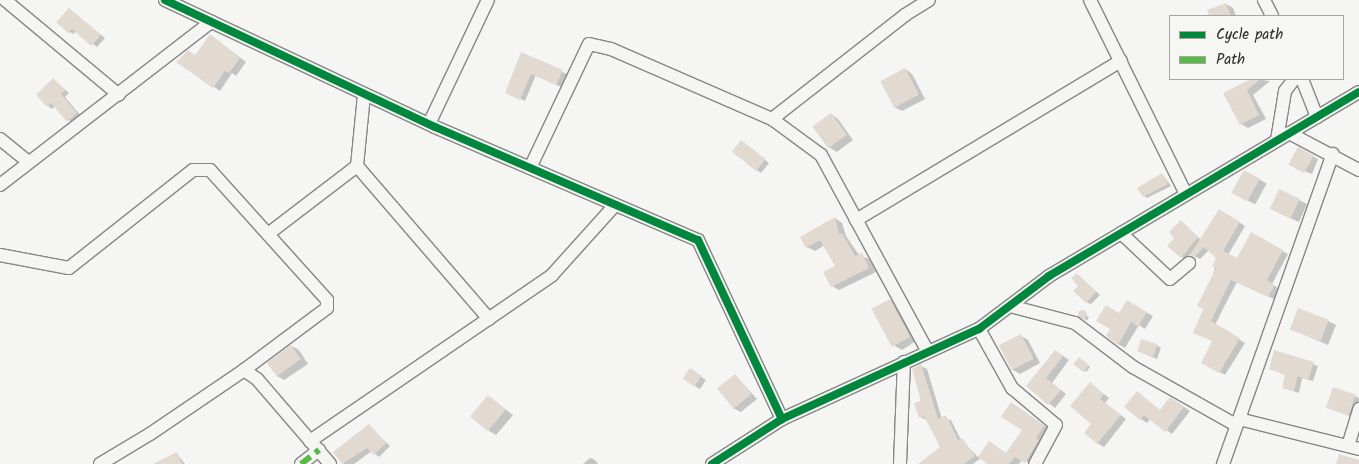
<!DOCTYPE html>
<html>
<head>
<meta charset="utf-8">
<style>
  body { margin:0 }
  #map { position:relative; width:1359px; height:464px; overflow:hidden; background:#f5f5f3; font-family:Kalam,sans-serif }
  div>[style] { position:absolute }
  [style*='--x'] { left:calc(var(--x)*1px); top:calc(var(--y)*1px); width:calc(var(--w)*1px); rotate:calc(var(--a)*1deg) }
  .shadow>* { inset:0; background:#0003; transform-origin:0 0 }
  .building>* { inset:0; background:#e2dad1; transform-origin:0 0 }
  .round { border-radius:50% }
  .roads { filter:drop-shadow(1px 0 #868685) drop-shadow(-1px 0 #868685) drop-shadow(0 1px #868685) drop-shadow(0 -1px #868685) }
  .minor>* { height:12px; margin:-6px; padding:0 6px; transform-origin:6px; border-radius:6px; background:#f5f5f3 }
  .quiet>* { height:6px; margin-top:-3px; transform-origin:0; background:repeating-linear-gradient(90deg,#58b947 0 12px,transparent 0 18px) }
  .cycleway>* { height:8px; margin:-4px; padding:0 4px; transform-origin:4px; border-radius:4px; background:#00873e }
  span { translate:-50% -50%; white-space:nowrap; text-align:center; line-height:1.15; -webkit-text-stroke:5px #f6f6f2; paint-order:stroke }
  .legend { position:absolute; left:1169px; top:15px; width:175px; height:65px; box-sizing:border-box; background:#f6f6f2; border:1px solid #a5a5a2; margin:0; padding:6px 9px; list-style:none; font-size:15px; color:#2b2b2b }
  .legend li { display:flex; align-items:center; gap:10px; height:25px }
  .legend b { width:25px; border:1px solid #a5a5a2 }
</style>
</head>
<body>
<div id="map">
  <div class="shadow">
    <i style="clip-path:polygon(1226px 4px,1233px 8px,1236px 16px,1210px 16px,1208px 10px)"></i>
    <i style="clip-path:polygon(69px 9px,105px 38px,97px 47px,76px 31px,74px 34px,69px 32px)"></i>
    <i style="clip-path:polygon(217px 40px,246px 62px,236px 76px,232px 73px,220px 91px,178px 62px,196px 56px)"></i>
    <i style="clip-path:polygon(522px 54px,567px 74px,561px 87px,536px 75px,525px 101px,511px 95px)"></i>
    <i style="clip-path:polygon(905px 69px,912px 74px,925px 99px,902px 111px,894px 107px)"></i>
    <i style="clip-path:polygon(53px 79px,69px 93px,65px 97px,81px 116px,72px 123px,55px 106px,52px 109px,48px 106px)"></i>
    <i style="clip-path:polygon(1254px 79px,1270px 81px,1253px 95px,1266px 119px,1248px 128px,1241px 124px,1225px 93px)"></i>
    <i style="clip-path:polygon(831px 114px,838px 119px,853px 140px,837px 152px,829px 147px,814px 126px)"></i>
    <i style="clip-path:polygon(746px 145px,769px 163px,761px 173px,757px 170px)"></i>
    <i style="clip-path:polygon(1299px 149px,1318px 159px,1312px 174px,1297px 168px)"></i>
    <i style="left:1244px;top:171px;width:26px;height:24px;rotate:29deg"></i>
    <i style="clip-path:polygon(1162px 174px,1171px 186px,1147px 198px,1144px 196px)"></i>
    <i style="clip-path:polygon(1299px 200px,1307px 204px,1299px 222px,1279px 213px)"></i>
    <i style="clip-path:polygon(1220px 210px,1245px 226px,1228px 255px,1238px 260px,1252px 234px,1288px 254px,1272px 284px,1280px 289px,1274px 299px,1237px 282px,1226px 303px,1215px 325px,1245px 343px,1225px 375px,1203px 363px,1214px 341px,1205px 309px,1217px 258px,1209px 250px,1200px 259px,1191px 254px,1186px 259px,1182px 257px,1176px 238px,1181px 221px,1201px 240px)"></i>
    <i style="clip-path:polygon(835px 218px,842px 223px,846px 236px,859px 255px,869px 259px,876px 272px,839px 290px,832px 286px,837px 266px,825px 245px,815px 251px,807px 247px)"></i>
    <i style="clip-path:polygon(1077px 274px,1100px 295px,1091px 304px,1086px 302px)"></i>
    <i style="clip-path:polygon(890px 300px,896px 304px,916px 341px,902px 350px,895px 346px)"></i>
    <i style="clip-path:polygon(1127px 302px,1153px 316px,1145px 329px,1139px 325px,1125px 348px,1118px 344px,1111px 329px)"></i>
    <i style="left:1080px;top:311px;width:11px;height:4px;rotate:34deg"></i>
    <i style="clip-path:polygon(1328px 321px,1336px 325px,1328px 345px,1291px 329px)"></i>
    <i style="clip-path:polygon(1021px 336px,1028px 340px,1040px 363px,1020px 374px,1013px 370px)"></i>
    <i style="clip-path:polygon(1156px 345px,1161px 348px,1157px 359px,1138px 351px)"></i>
    <i style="clip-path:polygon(292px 346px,299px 350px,308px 364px,284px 380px,277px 376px)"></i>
    <i style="clip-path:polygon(1056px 351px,1069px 360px,1052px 383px,1066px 394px,1055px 408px,1027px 386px)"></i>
    <i style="clip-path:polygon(1275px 352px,1318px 366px,1313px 381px,1302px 378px,1299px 393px,1283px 388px,1286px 375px,1270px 369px)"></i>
    <i style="clip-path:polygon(1082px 360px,1090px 367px,1086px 372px,1076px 364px)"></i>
    <i style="clip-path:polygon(921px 366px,927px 369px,942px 419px,951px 420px,961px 440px,979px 458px,990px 442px,1007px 454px,1023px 430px,1018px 407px,1050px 430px,1034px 464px,1022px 460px,1019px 464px,989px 464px,981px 458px,973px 464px,926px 464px,941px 448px,927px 420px,920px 417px)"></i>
    <i style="left:691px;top:370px;width:18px;height:11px;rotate:34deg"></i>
    <i style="clip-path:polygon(735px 375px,757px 399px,741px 412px,733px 408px)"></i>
    <i style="clip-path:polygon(1091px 384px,1109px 398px,1105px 403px,1126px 419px,1104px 447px,1097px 443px,1093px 424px)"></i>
    <i style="clip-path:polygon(1355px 396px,1359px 398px,1356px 419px,1327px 407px)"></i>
    <i style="clip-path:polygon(489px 397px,513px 415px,496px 435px,489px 431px)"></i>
    <i style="clip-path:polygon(1177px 402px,1190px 411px,1172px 434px,1150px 419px,1147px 423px,1141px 419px,1126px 407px,1161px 411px)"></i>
    <i style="clip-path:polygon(369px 426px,390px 446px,379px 457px,372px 451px,354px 464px,344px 464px,335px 452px)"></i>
    <i style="clip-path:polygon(177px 454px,185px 464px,161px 464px)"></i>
    <i style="clip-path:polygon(590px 458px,595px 460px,598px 464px,583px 464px)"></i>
  </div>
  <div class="building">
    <i style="clip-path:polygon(1226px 3px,1231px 16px,1209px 16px,1207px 10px)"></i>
    <i style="clip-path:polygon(69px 8px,101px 35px,91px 46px,72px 29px,68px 33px,56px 22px)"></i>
    <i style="clip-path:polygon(210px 34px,240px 58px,229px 73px,225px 71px,213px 88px,176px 62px,188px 50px,195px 55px)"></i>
    <i style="clip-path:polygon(521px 52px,563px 70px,556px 85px,531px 74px,520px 100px,505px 93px)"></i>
    <i style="left:905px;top:68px;width:30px;height:28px;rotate:62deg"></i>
    <i style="clip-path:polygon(53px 78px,65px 90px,61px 94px,77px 113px,67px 122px,51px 103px,47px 107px,36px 95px)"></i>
    <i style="clip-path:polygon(1251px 79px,1261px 79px,1247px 90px,1259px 115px,1240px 125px,1223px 93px)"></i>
    <i style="left:831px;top:113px;width:27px;height:23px;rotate:54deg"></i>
    <i style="left:741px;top:140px;width:31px;height:15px;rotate:38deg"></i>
    <i style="left:1298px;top:147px;width:18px;height:20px;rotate:29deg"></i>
    <i style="left:1244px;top:170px;width:18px;height:26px;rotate:29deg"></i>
    <i style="clip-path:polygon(1162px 173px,1168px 184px,1143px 197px,1137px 188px)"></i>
    <i style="left:1279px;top:189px;width:23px;height:22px;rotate:25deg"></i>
    <i style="clip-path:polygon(1219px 209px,1240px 222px,1223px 251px,1237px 258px,1251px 232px,1283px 250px,1267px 280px,1275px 285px,1268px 297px,1231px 280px,1221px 300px,1211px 321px,1240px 338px,1219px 373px,1201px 363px,1212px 341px,1193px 333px,1203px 309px,1197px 306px,1216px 268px,1212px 266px,1216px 258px,1204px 247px,1194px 257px,1190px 255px)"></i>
    <i style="clip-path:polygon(835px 217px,839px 234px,842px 233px,855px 256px,862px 253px,869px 268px,831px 287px,823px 272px,835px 266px,820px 240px,806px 248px,800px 237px)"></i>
    <i style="clip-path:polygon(1181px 220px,1198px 237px,1181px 258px,1167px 246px,1174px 238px,1169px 232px)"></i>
    <i style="clip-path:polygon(1077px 273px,1096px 292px,1086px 303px,1073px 291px,1078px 286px,1071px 278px)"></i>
    <i style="left:890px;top:299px;width:43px;height:21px;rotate:62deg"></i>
    <i style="clip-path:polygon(1127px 300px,1147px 312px,1138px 326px,1131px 322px,1118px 345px,1106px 336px,1110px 329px,1096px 321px,1106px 305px,1119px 313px)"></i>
    <i style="left:1298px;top:308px;width:33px;height:23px;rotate:21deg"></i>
    <i class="round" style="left:1077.5px;top:309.5px;width:9px;height:9px"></i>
    <i style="left:1021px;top:334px;width:28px;height:25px;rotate:63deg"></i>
    <i style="left:1141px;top:339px;width:17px;height:13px;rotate:17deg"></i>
    <i style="left:291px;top:345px;width:17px;height:30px;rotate:54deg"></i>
    <i style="clip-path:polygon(1055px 350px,1063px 356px,1046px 378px,1061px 390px,1048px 405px,1026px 386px)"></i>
    <i style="clip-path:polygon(1274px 350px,1314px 362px,1308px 380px,1298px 376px,1294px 391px,1282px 388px,1285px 374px,1269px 369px)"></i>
    <i style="left:1079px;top:357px;width:13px;height:9px;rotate:39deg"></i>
    <i style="clip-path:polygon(921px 364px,938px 419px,946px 415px,958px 440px,962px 438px,975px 456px,964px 464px,918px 464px,940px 447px,924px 416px,919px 418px,914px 403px,921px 401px,912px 369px)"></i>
    <i style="left:690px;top:368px;width:14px;height:13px;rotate:34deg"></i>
    <i style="left:735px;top:374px;width:26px;height:23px;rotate:51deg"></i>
    <i style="clip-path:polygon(1090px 382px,1104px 394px,1100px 399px,1121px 415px,1097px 444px,1084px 433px,1091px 424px,1070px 406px)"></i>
    <i style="left:1333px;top:387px;width:24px;height:22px;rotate:19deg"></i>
    <i style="clip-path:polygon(1137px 391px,1160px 410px,1170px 397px,1184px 407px,1165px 432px,1144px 415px,1140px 420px,1124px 407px)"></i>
    <i style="left:488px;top:395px;width:23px;height:28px;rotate:40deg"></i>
    <i style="clip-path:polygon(1011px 402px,1044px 426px,1036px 438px,1039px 440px,1025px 463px,1015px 457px,1009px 464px,987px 464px,978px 457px,989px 441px,1006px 453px,1022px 430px,1001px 417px)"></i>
    <i style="clip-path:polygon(369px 424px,386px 443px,374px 455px,367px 448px,342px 464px,333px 452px)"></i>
    <i style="clip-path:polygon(177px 452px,182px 464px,153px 464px)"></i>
    <i style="clip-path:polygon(1339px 454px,1359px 460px,1359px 464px,1336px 464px)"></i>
  </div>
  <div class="roads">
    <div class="minor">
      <i style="--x:5;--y:0;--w:148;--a:39.8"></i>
      <i style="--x:165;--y:0;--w:298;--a:25.2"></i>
      <i style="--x:435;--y:127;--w:286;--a:23.3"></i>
      <i style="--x:698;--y:240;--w:198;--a:64.9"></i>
      <i style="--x:1090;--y:0;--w:216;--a:63.7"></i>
      <i style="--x:1264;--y:0;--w:18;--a:63"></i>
      <i style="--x:1302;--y:79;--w:41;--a:68.5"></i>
      <i style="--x:772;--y:119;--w:169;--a:-38"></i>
      <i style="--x:905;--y:15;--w:28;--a:-32"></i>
      <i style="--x:429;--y:124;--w:137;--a:-64.6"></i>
      <i style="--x:1289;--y:133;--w:79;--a:27.9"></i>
      <i style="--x:0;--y:139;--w:36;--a:39"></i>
      <i style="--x:1277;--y:140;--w:50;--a:-80.7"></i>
      <i style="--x:1285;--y:91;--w:15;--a:-53"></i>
      <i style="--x:357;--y:166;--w:72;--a:-84.4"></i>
      <i style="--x:530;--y:168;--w:137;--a:-64.6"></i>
      <i style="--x:589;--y:44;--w:23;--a:13"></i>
      <i style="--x:611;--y:49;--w:176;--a:23.5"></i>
      <i style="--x:772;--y:119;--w:61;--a:36.3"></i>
      <i style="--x:821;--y:155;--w:224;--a:61.5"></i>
      <i style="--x:0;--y:185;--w:267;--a:-37.7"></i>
      <i style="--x:856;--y:220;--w:309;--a:-31"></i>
      <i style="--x:1121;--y:233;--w:67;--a:43.2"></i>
      <i style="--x:1170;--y:279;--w:25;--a:-40"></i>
      <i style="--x:268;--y:234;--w:112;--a:-37.4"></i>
      <i style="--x:357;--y:166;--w:202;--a:49.2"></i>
      <i style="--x:0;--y:255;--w:70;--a:10.7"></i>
      <i style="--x:69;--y:268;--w:158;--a:-38.3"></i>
      <i style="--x:193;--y:170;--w:17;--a:0"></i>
      <i style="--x:210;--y:170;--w:175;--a:48"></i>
      <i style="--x:327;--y:300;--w:8;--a:90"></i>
      <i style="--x:327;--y:308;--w:104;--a:143.2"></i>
      <i style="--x:1010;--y:306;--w:67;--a:14.7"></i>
      <i style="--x:1075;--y:323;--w:73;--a:37.2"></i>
      <i style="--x:1133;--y:367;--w:118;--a:29.4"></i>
      <i style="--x:979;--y:329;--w:68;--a:60.8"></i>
      <i style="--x:1012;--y:388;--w:57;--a:40.1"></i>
      <i style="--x:1056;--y:425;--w:44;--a:118.3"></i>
      <i style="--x:1239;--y:419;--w:124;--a:14"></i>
      <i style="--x:310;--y:441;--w:293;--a:-34.4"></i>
      <i style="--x:552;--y:275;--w:94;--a:-48"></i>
      <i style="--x:1348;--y:446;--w:39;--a:-73"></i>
      <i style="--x:100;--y:464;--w:58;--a:-31"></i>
      <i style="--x:150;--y:434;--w:114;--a:-34.2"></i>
      <i style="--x:244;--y:370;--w:16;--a:35"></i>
      <i style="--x:257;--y:379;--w:112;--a:49.3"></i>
      <i style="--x:301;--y:464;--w:23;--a:-38"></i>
      <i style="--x:712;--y:464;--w:83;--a:-32.7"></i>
      <i style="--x:782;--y:419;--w:217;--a:-24.6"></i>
      <i style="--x:979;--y:329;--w:88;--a:-37.1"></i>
      <i style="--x:1049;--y:276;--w:360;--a:-30.7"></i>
      <i style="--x:900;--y:464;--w:102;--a:-87.8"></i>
      <i style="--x:1223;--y:464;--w:329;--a:-70.5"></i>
    </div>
  </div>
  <div class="quiet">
    <i style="--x:301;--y:464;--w:23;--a:-38"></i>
  </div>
  <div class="cycleway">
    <i style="--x:165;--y:0;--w:298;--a:25.2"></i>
    <i style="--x:435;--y:127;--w:286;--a:23.3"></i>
    <i style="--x:698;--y:240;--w:198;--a:64.9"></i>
    <i style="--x:712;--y:464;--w:83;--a:-32.7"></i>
    <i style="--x:782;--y:419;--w:217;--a:-24.6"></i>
    <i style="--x:979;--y:329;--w:88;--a:-37.1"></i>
    <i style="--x:1049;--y:276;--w:360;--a:-30.7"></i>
  </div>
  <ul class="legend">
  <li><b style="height:6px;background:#00873e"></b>Cycle path</li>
  <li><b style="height:6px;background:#58b947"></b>Path</li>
  </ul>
</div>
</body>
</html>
